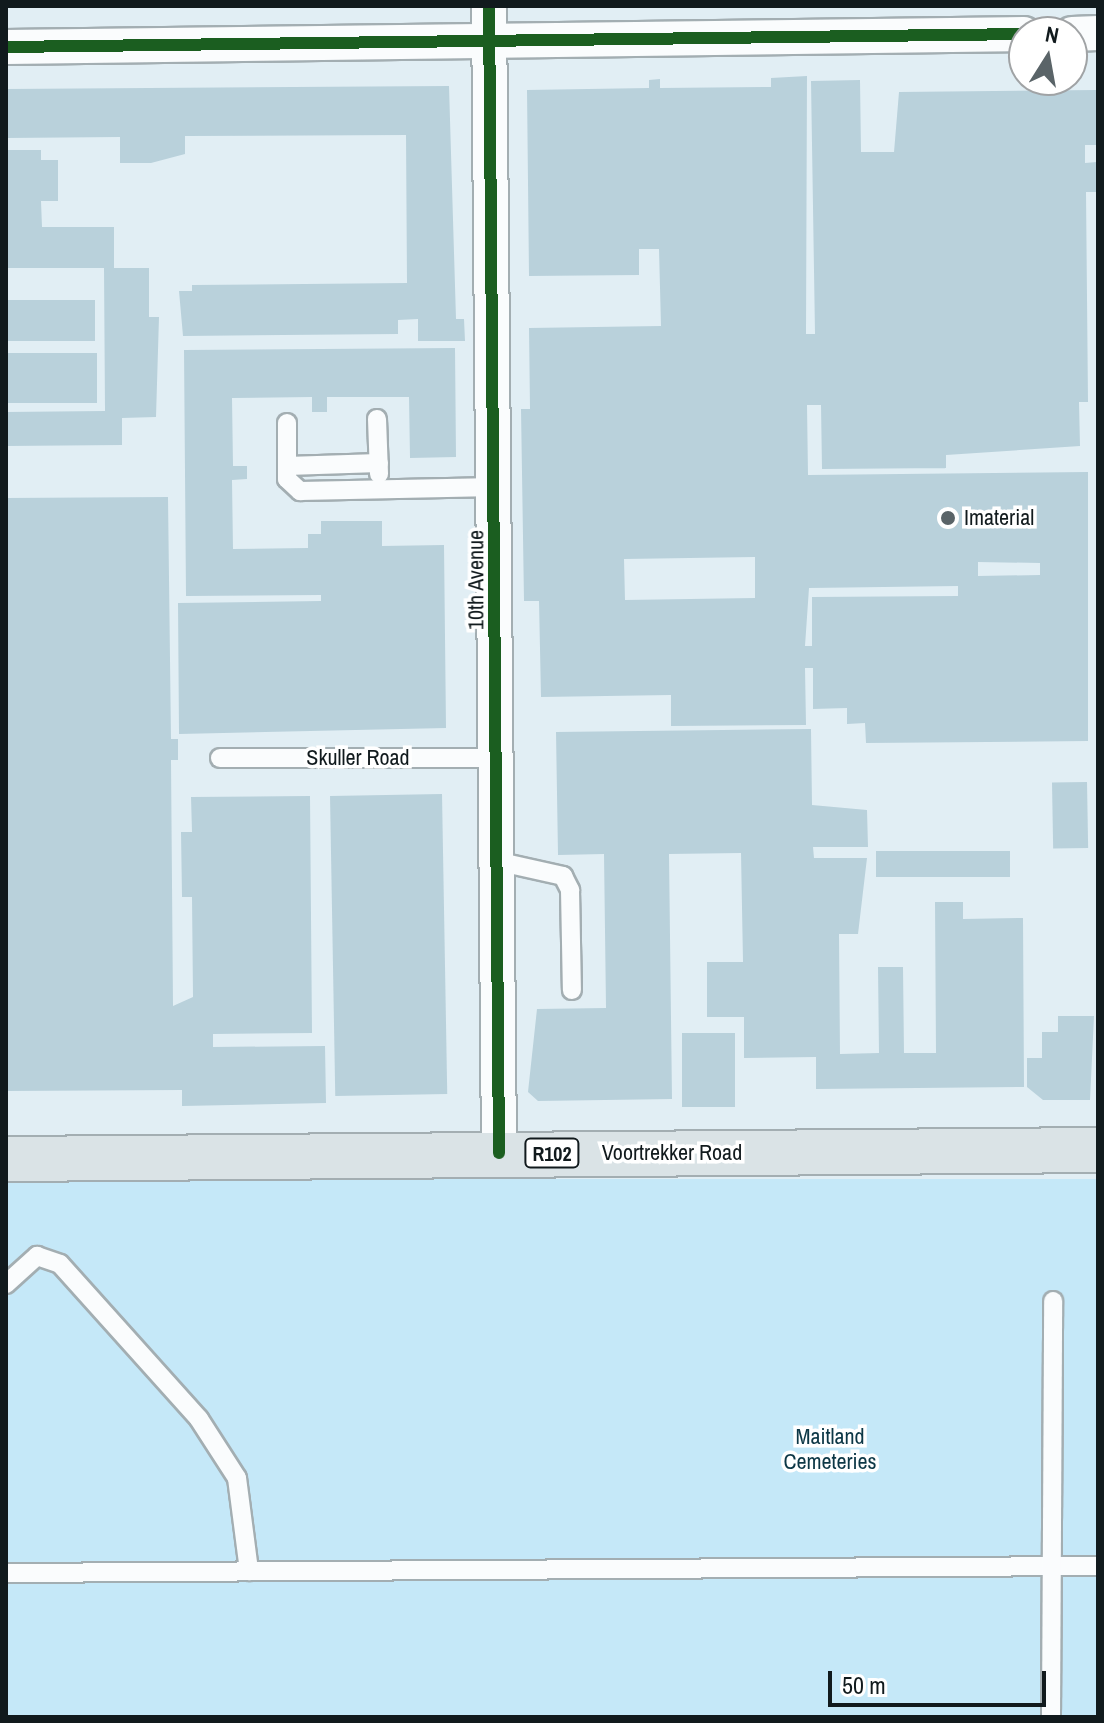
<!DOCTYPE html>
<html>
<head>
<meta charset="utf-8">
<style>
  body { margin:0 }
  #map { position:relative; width:1104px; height:1723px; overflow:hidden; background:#e1eef4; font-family:"Archivo Narrow",sans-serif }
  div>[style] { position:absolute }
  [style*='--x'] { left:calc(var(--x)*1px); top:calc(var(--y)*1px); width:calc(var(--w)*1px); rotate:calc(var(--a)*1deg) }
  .green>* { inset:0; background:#c5e8f8; transform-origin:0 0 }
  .building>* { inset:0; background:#b9d1db; transform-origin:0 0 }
  .roads { filter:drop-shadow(2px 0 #a3aeb2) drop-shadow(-2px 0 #a3aeb2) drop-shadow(0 2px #a3aeb2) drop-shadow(0 -2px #a3aeb2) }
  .lane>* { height:18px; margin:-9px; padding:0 9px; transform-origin:9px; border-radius:9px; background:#fafcfd }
  .street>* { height:34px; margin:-17px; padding:0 17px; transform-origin:17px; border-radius:17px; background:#fafcfd }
  .primary>* { height:44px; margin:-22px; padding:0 22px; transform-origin:22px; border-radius:22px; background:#dae3e6 }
  .cycleway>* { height:12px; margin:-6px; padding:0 6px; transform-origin:6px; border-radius:6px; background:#1b5e20 }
  .dots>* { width:22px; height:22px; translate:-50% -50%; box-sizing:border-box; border:4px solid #fff; border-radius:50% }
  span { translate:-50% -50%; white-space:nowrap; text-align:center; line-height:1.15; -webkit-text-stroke:7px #fff; paint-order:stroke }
  .shield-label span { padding:2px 6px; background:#fff; border:2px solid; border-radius:6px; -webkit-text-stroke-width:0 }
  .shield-label { font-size:20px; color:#111a1d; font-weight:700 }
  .poi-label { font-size:22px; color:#111a1d }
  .left { translate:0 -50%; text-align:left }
  .street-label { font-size:22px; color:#111a1d }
  .park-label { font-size:22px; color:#0c3746 }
  .frame { position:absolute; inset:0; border:8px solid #111a1d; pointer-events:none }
  .north { position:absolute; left:1008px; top:16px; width:80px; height:80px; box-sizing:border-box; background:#fff; border:2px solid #a0a3a5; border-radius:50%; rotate:11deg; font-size:22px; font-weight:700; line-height:32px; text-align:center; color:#111a1d }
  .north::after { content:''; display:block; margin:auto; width:28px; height:36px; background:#5a6468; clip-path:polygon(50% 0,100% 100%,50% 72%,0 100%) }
  .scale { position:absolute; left:828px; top:1671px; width:218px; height:36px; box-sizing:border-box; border:4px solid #111a1d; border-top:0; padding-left:10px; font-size:24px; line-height:28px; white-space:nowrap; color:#111a1d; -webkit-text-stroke:6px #fff; paint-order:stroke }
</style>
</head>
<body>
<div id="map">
  <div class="green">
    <i style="left:1098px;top:1179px;width:538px;height:1092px;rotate:90deg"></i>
  </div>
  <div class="building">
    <i style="clip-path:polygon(evenodd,807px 76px,806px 334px,815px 334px,811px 81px,860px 80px,861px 152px,894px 152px,899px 92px,1097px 90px,1097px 145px,1085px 145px,1085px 163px,1097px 162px,1098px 192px,1086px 192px,1088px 402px,1079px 402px,1080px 446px,946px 455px,946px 468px,822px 469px,821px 405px,807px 405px,808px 475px,1088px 472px,1088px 741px,866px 743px,865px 723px,847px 724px,847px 708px,813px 709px,813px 668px,805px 668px,806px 725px,671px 726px,671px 695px,541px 697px,539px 601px,524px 601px,521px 409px,530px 409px,529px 328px,661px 326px,659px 249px,639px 249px,639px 275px,529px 276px,527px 90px,649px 88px,649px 80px,660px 79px,660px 88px,771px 87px,771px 78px,807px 76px,755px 557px,755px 598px,625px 600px,624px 559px,755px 557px,807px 76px,978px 562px,1040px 563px,1040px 575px,978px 576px,978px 562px,807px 76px,958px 586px,958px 596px,812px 597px,812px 646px,805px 646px,809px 588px,958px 586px)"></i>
    <i style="clip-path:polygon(449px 86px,456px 319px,464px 319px,465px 341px,418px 341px,418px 319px,398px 320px,398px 334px,183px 336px,179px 291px,192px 291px,192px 285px,407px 283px,406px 135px,185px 136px,185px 154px,151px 163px,120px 163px,120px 137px,6px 138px,6px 89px)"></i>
    <i style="clip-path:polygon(6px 150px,41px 150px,41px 160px,58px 160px,58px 201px,41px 201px,42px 227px,114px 227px,114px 268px,149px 268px,149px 317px,159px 317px,156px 417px,122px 418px,122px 445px,6px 446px,6px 412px,105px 411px,104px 268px,6px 268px)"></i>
    <i style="left:6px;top:300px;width:89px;height:41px"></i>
    <i style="clip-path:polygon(455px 348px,456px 457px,410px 458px,409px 397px,327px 397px,327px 412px,312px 412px,312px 397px,232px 398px,233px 466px,247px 466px,247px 479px,232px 480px,233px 549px,308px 548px,308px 534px,321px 534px,321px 521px,382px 521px,382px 546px,444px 545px,446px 728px,179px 734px,178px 603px,321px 601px,321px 595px,186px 596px,184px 350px)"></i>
    <i style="left:6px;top:353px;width:91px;height:50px"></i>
    <i style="clip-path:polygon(168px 497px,171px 739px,178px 739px,178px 760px,171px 760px,173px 1006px,193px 997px,192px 897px,182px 897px,181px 832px,192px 832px,191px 797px,310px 796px,312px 1033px,213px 1034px,213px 1047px,325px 1046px,326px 1103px,182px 1106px,182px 1090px,6px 1091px,6px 498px)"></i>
    <i style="clip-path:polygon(811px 729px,812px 805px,867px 810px,868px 847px,813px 847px,814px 858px,867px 858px,858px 934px,839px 934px,840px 1054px,879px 1053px,878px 967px,903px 967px,904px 1053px,936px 1053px,935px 902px,963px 902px,963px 919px,1023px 918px,1024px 1087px,816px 1089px,816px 1057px,744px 1058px,744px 1017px,707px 1017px,707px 962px,743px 962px,741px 853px,669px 854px,672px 1099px,538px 1101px,528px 1092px,537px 1009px,606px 1008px,604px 854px,558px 855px,556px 732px)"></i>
    <i style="left:1087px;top:782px;width:66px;height:35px;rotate:89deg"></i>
    <i style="left:442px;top:794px;width:300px;height:112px;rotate:89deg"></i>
    <i style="left:1010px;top:851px;width:26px;height:134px;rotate:90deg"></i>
    <i style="clip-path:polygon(1058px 1016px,1094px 1016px,1090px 1100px,1043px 1100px,1027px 1087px,1027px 1058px,1042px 1058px,1042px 1032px,1058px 1032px)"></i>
    <i style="left:682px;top:1033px;width:53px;height:74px"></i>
  </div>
  <div class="roads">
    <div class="lane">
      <i style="--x:377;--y:419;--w:55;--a:87.9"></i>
      <i style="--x:287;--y:423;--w:56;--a:90"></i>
      <i style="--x:287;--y:479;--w:18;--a:43"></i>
      <i style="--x:300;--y:491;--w:196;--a:-1.2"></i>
      <i style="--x:287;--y:466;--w:92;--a:-1.9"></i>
      <i style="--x:220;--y:758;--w:275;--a:0"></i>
      <i style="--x:496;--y:861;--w:69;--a:12.6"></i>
      <i style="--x:563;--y:876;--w:16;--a:63"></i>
      <i style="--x:570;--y:890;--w:100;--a:88.9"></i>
      <i style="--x:6;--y:1284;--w:42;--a:-42.1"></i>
      <i style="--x:37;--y:1256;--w:24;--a:19"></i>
      <i style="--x:60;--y:1264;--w:208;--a:48.1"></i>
      <i style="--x:199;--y:1419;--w:70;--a:57.2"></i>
      <i style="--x:237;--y:1478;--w:94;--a:82.6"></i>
      <i style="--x:6;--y:1573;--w:1092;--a:-0.37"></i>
      <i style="--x:1051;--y:1717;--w:416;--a:-89.7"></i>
    </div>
    <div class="street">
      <i style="--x:489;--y:6;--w:1147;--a:89.5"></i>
      <i style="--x:1072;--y:34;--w:26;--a:-2"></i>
      <i style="--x:6;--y:47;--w:1018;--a:-0.73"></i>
    </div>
    <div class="primary">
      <i style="--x:6;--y:1159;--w:1092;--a:-0.47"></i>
    </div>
  </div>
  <div class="cycleway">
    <i style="--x:489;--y:6;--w:1147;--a:89.5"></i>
    <i style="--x:6;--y:47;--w:1018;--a:-0.73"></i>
  </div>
  <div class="dots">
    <i style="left:948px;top:518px;background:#5a6468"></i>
  </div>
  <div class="shield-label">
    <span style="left:552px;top:1153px">R102</span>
  </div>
  <div class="poi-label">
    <span class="left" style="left:964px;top:518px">Imaterial</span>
  </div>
  <div class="street-label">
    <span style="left:476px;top:580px;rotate:-90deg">10th Avenue</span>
    <span style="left:358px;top:758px">Skuller Road</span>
    <span style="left:672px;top:1153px">Voortrekker Road</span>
  </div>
  <div class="park-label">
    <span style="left:830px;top:1449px">Maitland<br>Cemeteries</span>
  </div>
  <div class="frame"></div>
  <div class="north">N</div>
  <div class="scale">50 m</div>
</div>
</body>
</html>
